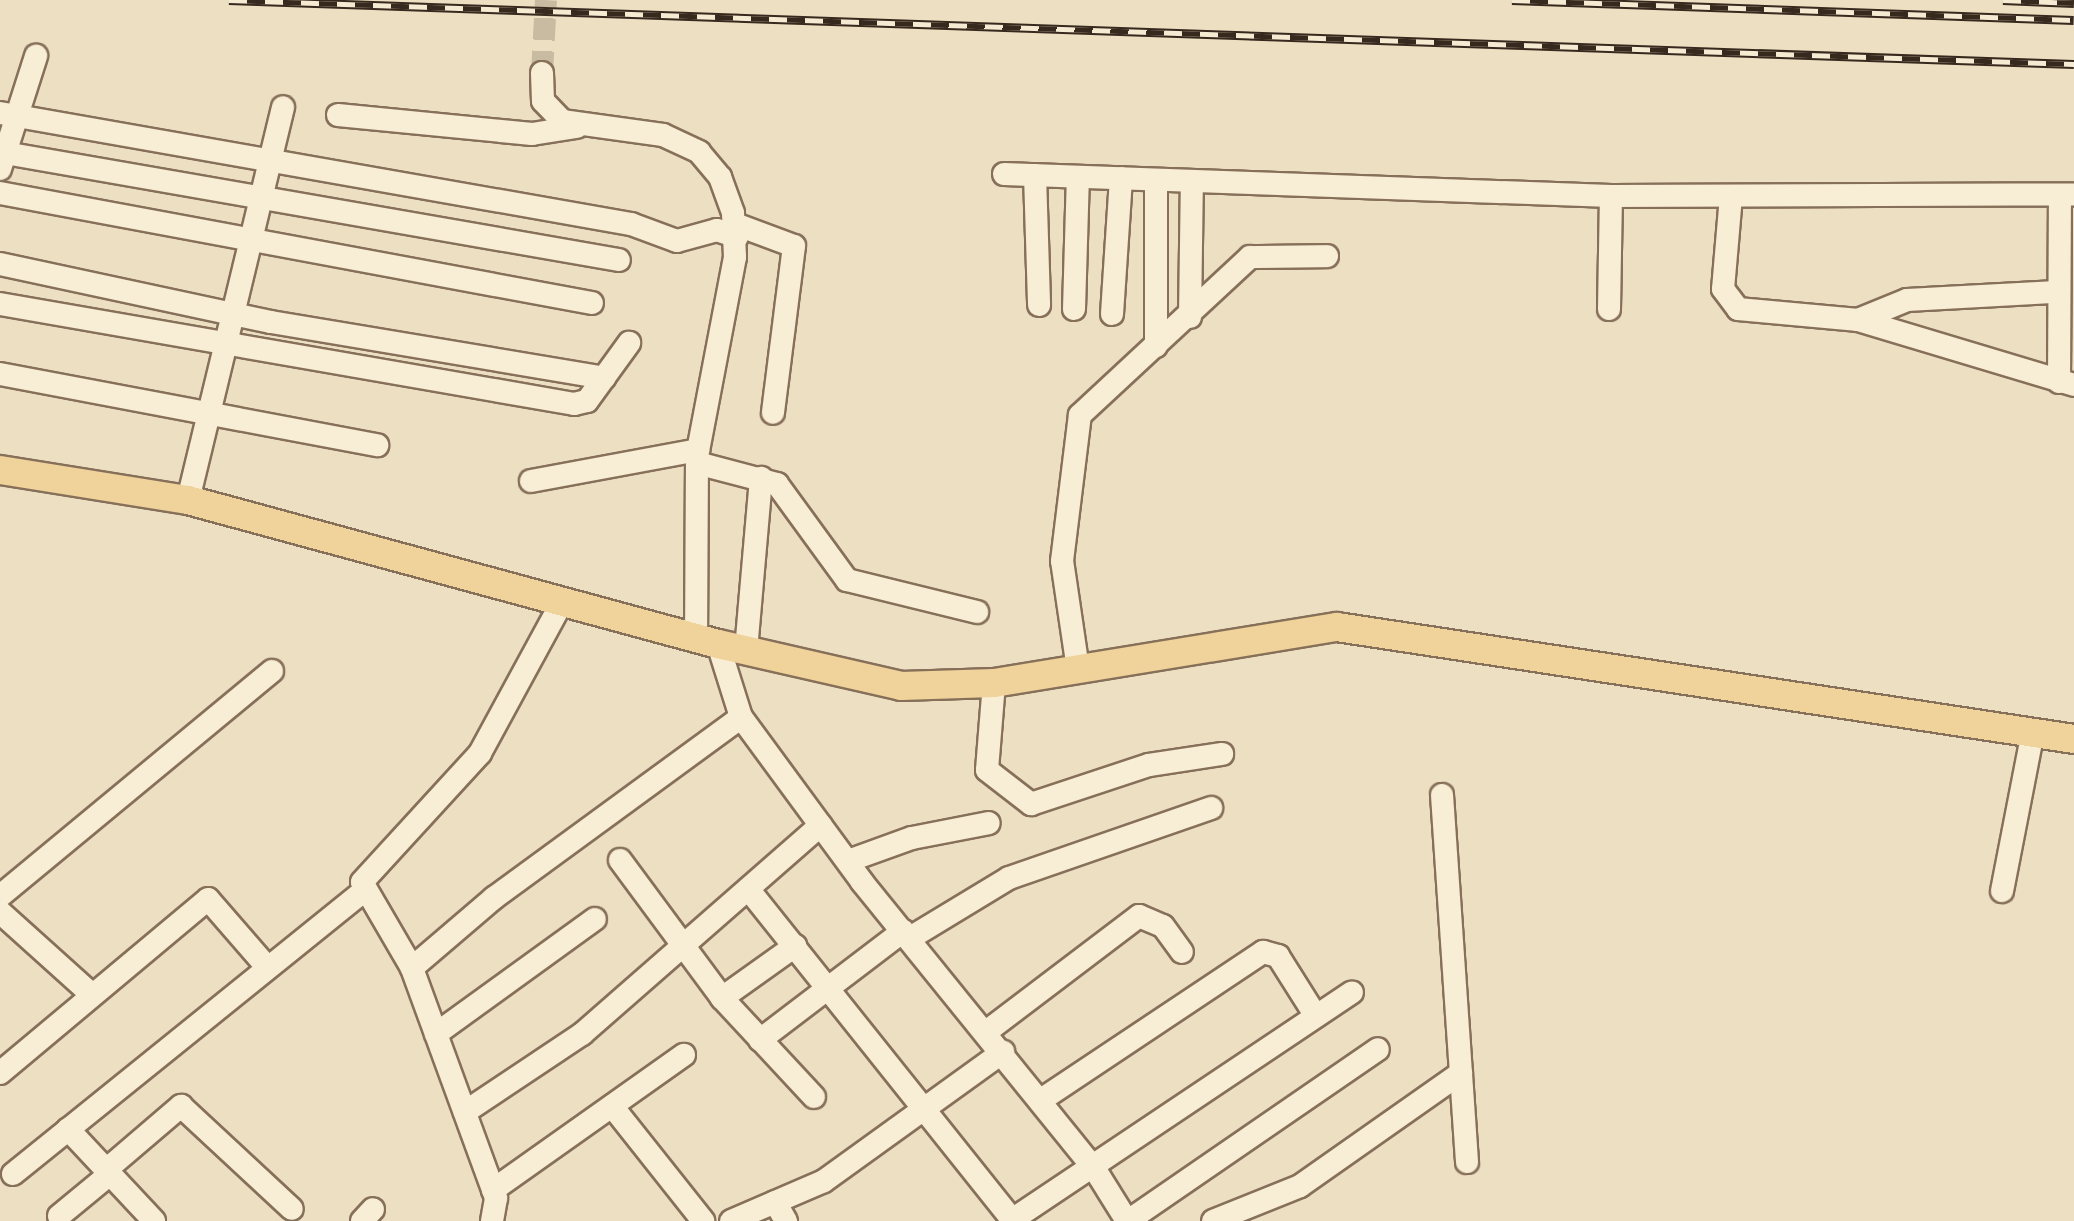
<!DOCTYPE html>
<html>
<head>
<meta charset="utf-8">
<style>
  body { margin:0 }
  #map { position:relative; width:2074px; height:1221px; overflow:hidden; background:#eddfc2; font-family:"Roboto Serif",serif }
  div>[style] { position:absolute }
  [style*='--x'] { left:calc(var(--x)*1px); top:calc(var(--y)*1px); width:calc(var(--w)*1px); rotate:calc(var(--a)*1deg) }
  .minor-tunnel>* { height:22px; margin-top:-11px; transform-origin:0; background:repeating-linear-gradient(90deg,#c9bba1 0 22px,transparent 0 33px) }
  .roads { filter:drop-shadow(2px 0 #87705a) drop-shadow(-2px 0 #87705a) drop-shadow(0 2px #87705a) drop-shadow(0 -2px #87705a) }
  .minor>* { height:22px; margin:-11px; padding:0 11px; transform-origin:11px; border-radius:11px; background:#f8edd5 }
  .major>* { height:28px; margin:-14px; padding:0 14px; transform-origin:14px; border-radius:14px; background:#f0d39a }
  .rail>* { height:9px; margin-top:-4.5px; transform-origin:0; background:repeating-linear-gradient(90deg,#f5ead2 0 18px,#37291e 0 36px); box-sizing:border-box; border-block:2px solid #37291e }
  span { translate:-50% -50%; white-space:nowrap; text-align:center; line-height:1.15; -webkit-text-stroke:8px #f5ead2; paint-order:stroke }
</style>
</head>
<body>
<div id="map">
  <div class="minor-tunnel">
    <i style="--x:542;--y:73;--w:73;--a:-86.9"></i>
  </div>
  <div class="roads">
    <div class="minor">
      <i style="--x:542;--y:73;--w:28;--a:88"></i>
      <i style="--x:543;--y:101;--w:28;--a:46"></i>
      <i style="--x:562;--y:121;--w:102;--a:7.9"></i>
      <i style="--x:663;--y:135;--w:40;--a:25"></i>
      <i style="--x:699;--y:152;--w:33;--a:50"></i>
      <i style="--x:720;--y:177;--w:38;--a:70"></i>
      <i style="--x:733;--y:213;--w:44;--a:87.4"></i>
      <i style="--x:735;--y:257;--w:203;--a:100.8"></i>
      <i style="--x:697;--y:456;--w:181;--a:90.3"></i>
      <i style="--x:0;--y:113;--w:641;--a:9.98"></i>
      <i style="--x:631;--y:224;--w:49;--a:20.3"></i>
      <i style="--x:677;--y:241;--w:41;--a:-15.4"></i>
      <i style="--x:717;--y:230;--w:21;--a:19"></i>
      <i style="--x:338;--y:115;--w:195;--a:5.6"></i>
      <i style="--x:532;--y:134;--w:45;--a:-9"></i>
      <i style="--x:5;--y:153;--w:623;--a:9.89"></i>
      <i style="--x:0;--y:169;--w:119;--a:-72.3"></i>
      <i style="--x:1004;--y:174;--w:607;--a:2.08"></i>
      <i style="--x:1611;--y:196;--w:463;--a:-0.2"></i>
      <i style="--x:1035;--y:175;--w:130;--a:88.2"></i>
      <i style="--x:1156;--y:180;--w:166;--a:90"></i>
      <i style="--x:0;--y:193;--w:602;--a:10.53"></i>
      <i style="--x:1731;--y:196;--w:93;--a:94.9"></i>
      <i style="--x:1723;--y:289;--w:25;--a:53"></i>
      <i style="--x:1738;--y:309;--w:121;--a:5.2"></i>
      <i style="--x:1858;--y:320;--w:53;--a:-22.2"></i>
      <i style="--x:1907;--y:300;--w:150;--a:-3.1"></i>
      <i style="--x:735;--y:224;--w:63;--a:20.4"></i>
      <i style="--x:794;--y:246;--w:168;--a:97.2"></i>
      <i style="--x:0;--y:264;--w:277;--a:12.1"></i>
      <i style="--x:271;--y:322;--w:338;--a:9.5"></i>
      <i style="--x:0;--y:304;--w:583;--a:9.88"></i>
      <i style="--x:574;--y:404;--w:13;--a:-13"></i>
      <i style="--x:587;--y:401;--w:72;--a:-54.1"></i>
      <i style="--x:1074;--y:309;--w:132;--a:-88.3"></i>
      <i style="--x:1609;--y:309;--w:113;--a:-89"></i>
      <i style="--x:1112;--y:314;--w:136;--a:-86.2"></i>
      <i style="--x:1190;--y:317;--w:136;--a:-89.2"></i>
      <i style="--x:1858;--y:320;--w:226;--a:16.7"></i>
      <i style="--x:0;--y:374;--w:384;--a:10.7"></i>
      <i style="--x:2059;--y:382;--w:187;--a:-89.7"></i>
      <i style="--x:697;--y:463;--w:83;--a:14.7"></i>
      <i style="--x:777;--y:484;--w:119;--a:53.9"></i>
      <i style="--x:847;--y:580;--w:134;--a:13.8"></i>
      <i style="--x:531;--y:481;--w:170;--a:-10.5"></i>
      <i style="--x:188;--y:500;--w:404;--a:-76.4"></i>
      <i style="--x:718;--y:644;--w:77;--a:72.5"></i>
      <i style="--x:741;--y:717;--w:205;--a:53.7"></i>
      <i style="--x:862;--y:882;--w:368;--a:51"></i>
      <i style="--x:1094;--y:1168;--w:62;--a:58.1"></i>
      <i style="--x:746;--y:650;--w:173;--a:-85"></i>
      <i style="--x:1078;--y:669;--w:109;--a:-98.4"></i>
      <i style="--x:1062;--y:561;--w:147;--a:-83"></i>
      <i style="--x:1080;--y:415;--w:232;--a:-42.9"></i>
      <i style="--x:1250;--y:257;--w:77;--a:-0.7"></i>
      <i style="--x:994;--y:683;--w:87;--a:94.6"></i>
      <i style="--x:987;--y:770;--w:56;--a:37.7"></i>
      <i style="--x:1031;--y:804;--w:124;--a:-18.3"></i>
      <i style="--x:1149;--y:765;--w:74;--a:-8.6"></i>
      <i style="--x:1442;--y:795;--w:368;--a:86.1"></i>
      <i style="--x:620;--y:860;--w:172;--a:53.5"></i>
      <i style="--x:722;--y:998;--w:135;--a:47.1"></i>
      <i style="--x:848;--y:861;--w:68;--a:-19.8"></i>
      <i style="--x:912;--y:838;--w:78;--a:-11"></i>
      <i style="--x:749;--y:890;--w:423;--a:51.4"></i>
      <i style="--x:2002;--y:891;--w:163;--a:-79"></i>
      <i style="--x:0;--y:896;--w:353;--a:-39.6"></i>
      <i style="--x:0;--y:912;--w:120;--a:42"></i>
      <i style="--x:910;--y:938;--w:116;--a:-31.2"></i>
      <i style="--x:1009;--y:878;--w:214;--a:-19.1"></i>
      <i style="--x:412;--y:968;--w:108;--a:-40.5"></i>
      <i style="--x:494;--y:898;--w:306;--a:-36.2"></i>
      <i style="--x:722;--y:998;--w:90;--a:-35.5"></i>
      <i style="--x:986;--y:1032;--w:192;--a:-37.2"></i>
      <i style="--x:1139;--y:916;--w:26;--a:23"></i>
      <i style="--x:1163;--y:926;--w:32;--a:54"></i>
      <i style="--x:436;--y:1034;--w:196;--a:-35.9"></i>
      <i style="--x:760;--y:1040;--w:180;--a:-37.3"></i>
      <i style="--x:0;--y:1073;--w:271;--a:-39.9"></i>
      <i style="--x:208;--y:899;--w:91;--a:49"></i>
      <i style="--x:1041;--y:1100;--w:267;--a:-33.7"></i>
      <i style="--x:1263;--y:952;--w:16;--a:15"></i>
      <i style="--x:1278;--y:956;--w:71;--a:57.7"></i>
      <i style="--x:612;--y:1106;--w:147;--a:51.6"></i>
      <i style="--x:465;--y:1112;--w:141;--a:-33.7"></i>
      <i style="--x:582;--y:1034;--w:317;--a:-41.2"></i>
      <i style="--x:68;--y:1129;--w:126;--a:46.9"></i>
      <i style="--x:106;--y:1170;--w:99;--a:-40.5"></i>
      <i style="--x:181;--y:1106;--w:151;--a:42.9"></i>
      <i style="--x:13;--y:1174;--w:451;--a:-38.9"></i>
      <i style="--x:493;--y:1190;--w:234;--a:-35.3"></i>
      <i style="--x:775;--y:1202;--w:22;--a:60"></i>
      <i style="--x:59;--y:1216;--w:66;--a:-39.5"></i>
      <i style="--x:1012;--y:1220;--w:409;--a:-33.8"></i>
      <i style="--x:362;--y:1221;--w:16;--a:-47"></i>
      <i style="--x:492;--y:1221;--w:23;--a:-80"></i>
      <i style="--x:496;--y:1198;--w:245;--a:-110.1"></i>
      <i style="--x:412;--y:968;--w:99;--a:-120.2"></i>
      <i style="--x:362;--y:882;--w:175;--a:-47.5"></i>
      <i style="--x:480;--y:753;--w:174;--a:-61.5"></i>
      <i style="--x:731;--y:1221;--w:101;--a:-23.3"></i>
      <i style="--x:824;--y:1181;--w:221;--a:-35.8"></i>
      <i style="--x:1128;--y:1221;--w:303;--a:-34.5"></i>
      <i style="--x:1213;--y:1221;--w:94;--a:-21.9"></i>
      <i style="--x:1300;--y:1186;--w:197;--a:-35.1"></i>
    </div>
    <div class="major">
      <i style="--x:0;--y:470;--w:190;--a:9.1"></i>
      <i style="--x:188;--y:500;--w:549;--a:15.2"></i>
      <i style="--x:718;--y:644;--w:188;--a:12.9"></i>
      <i style="--x:901;--y:686;--w:93;--a:-1.8"></i>
      <i style="--x:994;--y:683;--w:348;--a:-9.3"></i>
      <i style="--x:1337;--y:627;--w:745;--a:8.64"></i>
    </div>
  </div>
  <div class="rail">
    <i style="--x:229;--y:0;--w:1846;--a:1.99"></i>
    <i style="--x:1512;--y:0;--w:562;--a:2.04"></i>
    <i style="--x:2003;--y:0;--w:71;--a:2.4"></i>
  </div>
</div>
</body>
</html>
